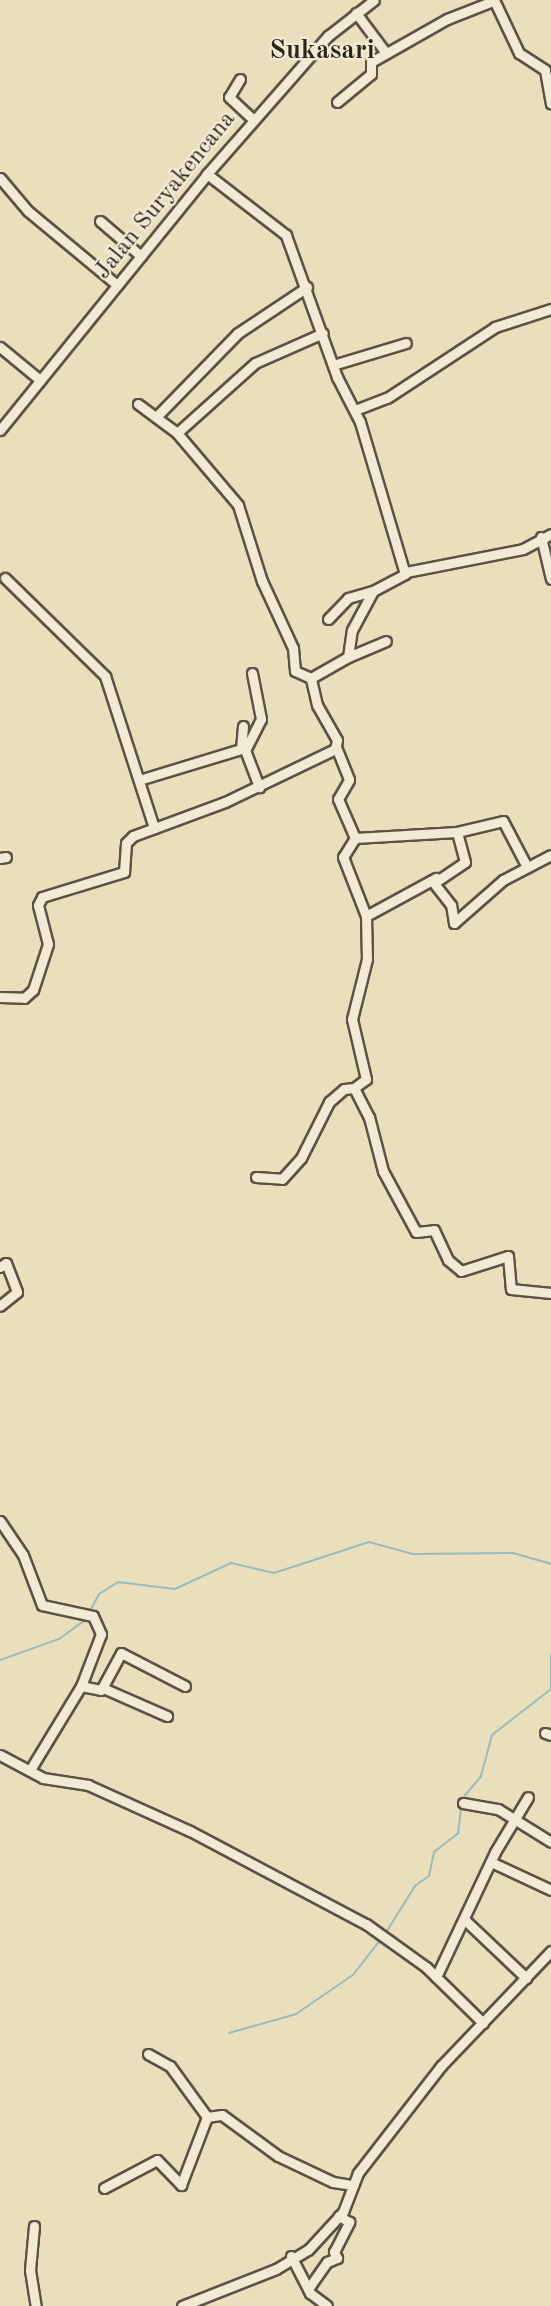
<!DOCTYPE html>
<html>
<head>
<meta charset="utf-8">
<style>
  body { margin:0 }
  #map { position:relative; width:551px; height:2306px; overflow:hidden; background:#eadfbd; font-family:"Old Standard TT",serif }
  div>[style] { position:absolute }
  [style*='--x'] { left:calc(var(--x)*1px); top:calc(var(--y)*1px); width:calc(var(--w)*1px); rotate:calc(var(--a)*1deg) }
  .stream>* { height:2px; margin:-1px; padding:0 1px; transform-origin:1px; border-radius:1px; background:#9abbb8 }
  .roads { filter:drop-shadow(2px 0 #5c5243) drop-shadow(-2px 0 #5c5243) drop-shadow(0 2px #5c5243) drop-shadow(0 -2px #5c5243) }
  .minor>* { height:9px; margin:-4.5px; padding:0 4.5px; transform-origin:4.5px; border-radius:4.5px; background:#f1ead4 }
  span { translate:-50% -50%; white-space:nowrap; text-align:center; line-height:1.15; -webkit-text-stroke:4.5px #f1ead4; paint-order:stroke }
  .street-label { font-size:24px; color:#2c231a }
  .quarter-label { font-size:27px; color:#2c231a; font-weight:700 }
</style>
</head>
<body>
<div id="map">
  <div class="stream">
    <i style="--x:89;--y:1613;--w:21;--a:-62"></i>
    <i style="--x:99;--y:1594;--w:22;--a:-32"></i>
    <i style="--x:118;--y:1582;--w:57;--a:7"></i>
    <i style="--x:175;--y:1589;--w:62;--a:-24.9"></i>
    <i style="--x:231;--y:1563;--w:44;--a:13.1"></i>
    <i style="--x:274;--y:1573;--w:100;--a:-18.1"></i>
    <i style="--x:369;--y:1542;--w:46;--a:15.3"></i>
    <i style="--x:413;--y:1554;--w:100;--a:-0.6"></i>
    <i style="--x:513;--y:1553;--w:40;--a:16"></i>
    <i style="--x:551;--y:1654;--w:34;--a:90"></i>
    <i style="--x:0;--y:1660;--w:63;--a:-19.6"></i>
    <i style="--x:59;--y:1639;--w:36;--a:-36"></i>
    <i style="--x:385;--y:1934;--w:57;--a:-58"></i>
    <i style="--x:415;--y:1886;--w:17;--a:-36"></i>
    <i style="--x:429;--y:1876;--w:25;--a:-78"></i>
    <i style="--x:434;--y:1852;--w:31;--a:-38"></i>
    <i style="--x:458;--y:1833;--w:34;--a:-83"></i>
    <i style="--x:462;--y:1799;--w:30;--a:-50"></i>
    <i style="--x:481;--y:1776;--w:42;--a:-75"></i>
    <i style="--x:492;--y:1735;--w:75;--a:-37.9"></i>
    <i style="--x:229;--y:2033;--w:70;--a:-15.8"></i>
    <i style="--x:296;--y:2014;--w:69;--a:-34.4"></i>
    <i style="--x:353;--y:1975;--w:46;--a:-52.1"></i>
  </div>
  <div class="roads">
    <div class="minor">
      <i style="--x:494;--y:0;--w:59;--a:64.7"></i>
      <i style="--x:519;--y:53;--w:31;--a:33"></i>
      <i style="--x:545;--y:70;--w:34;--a:80"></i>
      <i style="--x:356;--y:13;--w:50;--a:53.1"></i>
      <i style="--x:240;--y:79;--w:21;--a:121"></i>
      <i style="--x:229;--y:97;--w:34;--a:43"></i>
      <i style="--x:337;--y:102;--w:44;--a:-39.5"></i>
      <i style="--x:371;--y:74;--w:12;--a:-90"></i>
      <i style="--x:371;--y:62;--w:87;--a:-29.5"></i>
      <i style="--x:447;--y:19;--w:49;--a:-21.4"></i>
      <i style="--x:0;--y:178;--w:43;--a:49.7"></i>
      <i style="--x:28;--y:211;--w:116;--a:39.7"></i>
      <i style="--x:100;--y:221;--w:54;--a:40.5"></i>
      <i style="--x:0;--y:347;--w:52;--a:39.5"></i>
      <i style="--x:333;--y:365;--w:76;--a:-16.8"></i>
      <i style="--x:138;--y:404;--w:49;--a:36.6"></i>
      <i style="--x:177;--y:433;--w:105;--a:-41.9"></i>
      <i style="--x:255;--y:363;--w:74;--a:-23.8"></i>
      <i style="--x:355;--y:410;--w:34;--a:-21"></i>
      <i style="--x:387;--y:398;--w:129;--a:-33.3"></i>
      <i style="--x:495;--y:327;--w:59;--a:-17.8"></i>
      <i style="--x:156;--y:417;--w:117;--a:-45.7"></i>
      <i style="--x:238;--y:333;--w:83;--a:-33.7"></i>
      <i style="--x:0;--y:430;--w:329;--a:-51"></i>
      <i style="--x:207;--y:174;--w:184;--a:-48.8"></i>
      <i style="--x:328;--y:36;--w:58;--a:-38"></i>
      <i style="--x:177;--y:433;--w:94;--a:49.7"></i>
      <i style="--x:238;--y:505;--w:80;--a:72.5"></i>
      <i style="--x:262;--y:581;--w:74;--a:65.2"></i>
      <i style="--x:293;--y:648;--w:23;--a:85"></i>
      <i style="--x:295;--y:671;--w:17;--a:24"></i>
      <i style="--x:541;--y:537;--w:43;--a:76.6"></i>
      <i style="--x:406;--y:572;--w:119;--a:-11.1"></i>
      <i style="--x:523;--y:549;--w:32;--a:-28"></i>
      <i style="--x:5;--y:578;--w:140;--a:44.4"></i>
      <i style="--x:105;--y:676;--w:160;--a:72.1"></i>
      <i style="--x:328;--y:619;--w:29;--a:-46"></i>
      <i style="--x:348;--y:598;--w:26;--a:-16"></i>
      <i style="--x:348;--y:657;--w:41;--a:-22.8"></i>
      <i style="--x:252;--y:673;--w:47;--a:78.9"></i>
      <i style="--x:261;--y:719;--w:35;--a:117"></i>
      <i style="--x:245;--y:750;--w:40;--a:69"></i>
      <i style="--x:336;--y:747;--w:35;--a:68"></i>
      <i style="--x:349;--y:780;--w:22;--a:120"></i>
      <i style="--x:338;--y:799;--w:43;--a:66.4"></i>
      <i style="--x:139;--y:780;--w:107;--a:-16.9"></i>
      <i style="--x:241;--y:749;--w:23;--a:-85"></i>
      <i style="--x:355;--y:838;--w:22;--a:122"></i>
      <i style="--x:343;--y:857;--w:63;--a:68.7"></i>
      <i style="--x:366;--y:916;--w:43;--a:88.7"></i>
      <i style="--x:367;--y:959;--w:62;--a:104"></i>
      <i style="--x:352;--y:1019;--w:62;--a:76.9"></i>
      <i style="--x:366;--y:1079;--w:15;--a:143"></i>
      <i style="--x:354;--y:1088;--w:33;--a:63"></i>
      <i style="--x:369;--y:1117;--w:56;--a:75.5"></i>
      <i style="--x:383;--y:1171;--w:69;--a:61.6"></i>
      <i style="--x:416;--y:1232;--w:18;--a:-6"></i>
      <i style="--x:434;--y:1230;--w:33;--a:65"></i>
      <i style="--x:448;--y:1260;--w:17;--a:40"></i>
      <i style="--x:461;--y:1271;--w:49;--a:-17.7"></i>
      <i style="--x:508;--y:1256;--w:33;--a:85"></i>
      <i style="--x:511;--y:1289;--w:40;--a:5.7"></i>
      <i style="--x:355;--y:838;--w:102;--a:-3.4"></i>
      <i style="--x:457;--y:832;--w:47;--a:-13.4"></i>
      <i style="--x:503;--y:821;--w:52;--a:62.4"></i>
      <i style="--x:0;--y:858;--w:6;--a:-9"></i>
      <i style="--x:366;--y:916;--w:80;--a:-28.5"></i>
      <i style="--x:454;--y:923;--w:65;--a:-41.3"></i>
      <i style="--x:503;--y:880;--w:54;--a:-27.5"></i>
      <i style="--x:454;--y:923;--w:18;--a:-99"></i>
      <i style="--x:451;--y:905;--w:28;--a:-128"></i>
      <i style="--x:434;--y:883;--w:37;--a:-34"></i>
      <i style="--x:465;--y:862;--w:31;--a:-105"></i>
      <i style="--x:0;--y:997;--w:24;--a:2"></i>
      <i style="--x:24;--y:998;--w:12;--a:-42"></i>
      <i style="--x:33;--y:990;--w:48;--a:-71.9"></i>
      <i style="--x:48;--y:944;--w:40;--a:-104.4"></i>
      <i style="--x:38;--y:905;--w:9;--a:-63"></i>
      <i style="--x:42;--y:897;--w:86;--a:-17"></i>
      <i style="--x:124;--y:872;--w:29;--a:-86"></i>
      <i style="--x:126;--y:843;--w:10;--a:-45"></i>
      <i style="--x:133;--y:836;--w:98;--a:-20.3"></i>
      <i style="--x:225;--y:802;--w:122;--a:-25.7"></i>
      <i style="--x:335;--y:749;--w:9;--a:-77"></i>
      <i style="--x:337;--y:740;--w:40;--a:-119.7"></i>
      <i style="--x:317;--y:705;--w:28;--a:-103"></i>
      <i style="--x:311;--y:678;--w:43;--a:-29.6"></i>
      <i style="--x:348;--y:657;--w:27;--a:-82"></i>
      <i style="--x:352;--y:630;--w:44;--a:-61.7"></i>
      <i style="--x:373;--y:591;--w:36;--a:-28"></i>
      <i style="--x:405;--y:574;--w:159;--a:-106.5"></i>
      <i style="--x:360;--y:422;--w:51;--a:-117.1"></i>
      <i style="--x:337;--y:377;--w:151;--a:-109.8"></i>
      <i style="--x:286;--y:235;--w:100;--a:-142.3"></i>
      <i style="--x:256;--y:1177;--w:26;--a:4"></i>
      <i style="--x:282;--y:1179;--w:28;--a:-48"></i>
      <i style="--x:301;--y:1158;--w:63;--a:-63.4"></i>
      <i style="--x:329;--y:1102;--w:20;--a:-41"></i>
      <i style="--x:344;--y:1089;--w:10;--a:-6"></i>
      <i style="--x:0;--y:1267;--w:7;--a:-34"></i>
      <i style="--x:6;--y:1263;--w:31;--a:69"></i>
      <i style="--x:17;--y:1292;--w:22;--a:141"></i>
      <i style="--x:0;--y:1521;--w:41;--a:55.9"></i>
      <i style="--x:23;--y:1555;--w:53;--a:69.2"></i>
      <i style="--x:42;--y:1605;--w:52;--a:12.2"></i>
      <i style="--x:93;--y:1616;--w:20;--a:66"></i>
      <i style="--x:101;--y:1634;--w:56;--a:111"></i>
      <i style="--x:81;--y:1686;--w:98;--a:121.3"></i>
      <i style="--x:81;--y:1686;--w:20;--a:11"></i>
      <i style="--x:101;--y:1690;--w:42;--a:-61.6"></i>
      <i style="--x:121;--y:1653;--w:72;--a:27.3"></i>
      <i style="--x:103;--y:1688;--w:70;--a:23.6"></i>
      <i style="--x:545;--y:1733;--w:6;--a:18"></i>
      <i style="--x:0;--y:1755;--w:49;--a:28.1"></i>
      <i style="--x:43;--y:1778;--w:46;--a:8.8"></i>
      <i style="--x:88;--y:1785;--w:112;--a:24.3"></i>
      <i style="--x:190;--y:1831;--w:199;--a:27.9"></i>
      <i style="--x:366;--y:1924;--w:74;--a:35.6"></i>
      <i style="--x:426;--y:1967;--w:80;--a:44.5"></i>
      <i style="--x:463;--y:1803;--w:36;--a:10"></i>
      <i style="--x:498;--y:1809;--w:62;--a:31.9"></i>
      <i style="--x:491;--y:1862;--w:66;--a:25"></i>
      <i style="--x:466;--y:1921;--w:83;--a:43.5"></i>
      <i style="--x:436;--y:1977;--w:138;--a:-64.7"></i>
      <i style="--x:495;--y:1852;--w:64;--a:-59"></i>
      <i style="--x:148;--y:2054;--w:25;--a:29"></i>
      <i style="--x:170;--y:2066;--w:63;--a:54"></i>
      <i style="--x:207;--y:2117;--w:15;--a:-8"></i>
      <i style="--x:222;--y:2115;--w:69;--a:36.2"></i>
      <i style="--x:278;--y:2156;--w:61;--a:25.3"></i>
      <i style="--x:333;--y:2182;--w:20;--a:9"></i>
      <i style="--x:104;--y:2188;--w:60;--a:-27.8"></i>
      <i style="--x:157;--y:2160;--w:35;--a:46"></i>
      <i style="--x:181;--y:2185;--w:73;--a:-69.1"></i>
      <i style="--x:34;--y:2226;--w:44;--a:95.2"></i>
      <i style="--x:30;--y:2270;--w:36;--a:81"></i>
      <i style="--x:291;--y:2256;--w:42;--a:62.8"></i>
      <i style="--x:310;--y:2293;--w:21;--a:37"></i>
      <i style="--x:308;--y:2289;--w:33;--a:-55"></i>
      <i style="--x:327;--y:2262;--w:11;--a:-22"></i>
      <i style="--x:337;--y:2258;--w:7;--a:-117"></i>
      <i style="--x:334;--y:2252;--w:34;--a:-63"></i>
      <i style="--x:349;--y:2222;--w:12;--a:-149"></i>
      <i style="--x:182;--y:2306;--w:101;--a:-21.5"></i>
      <i style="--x:276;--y:2269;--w:37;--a:-31"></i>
      <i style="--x:308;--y:2250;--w:52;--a:-47.4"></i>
      <i style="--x:343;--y:2212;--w:42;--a:-69"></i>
      <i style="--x:358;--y:2173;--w:135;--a:-52.2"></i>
      <i style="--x:441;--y:2066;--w:159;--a:-46.3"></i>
    </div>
  </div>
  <div class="street-label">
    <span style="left:166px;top:196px;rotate:-51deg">Jalan Suryakencana</span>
  </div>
  <div class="quarter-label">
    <span style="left:322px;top:51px">Sukasari</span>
  </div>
</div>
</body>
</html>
